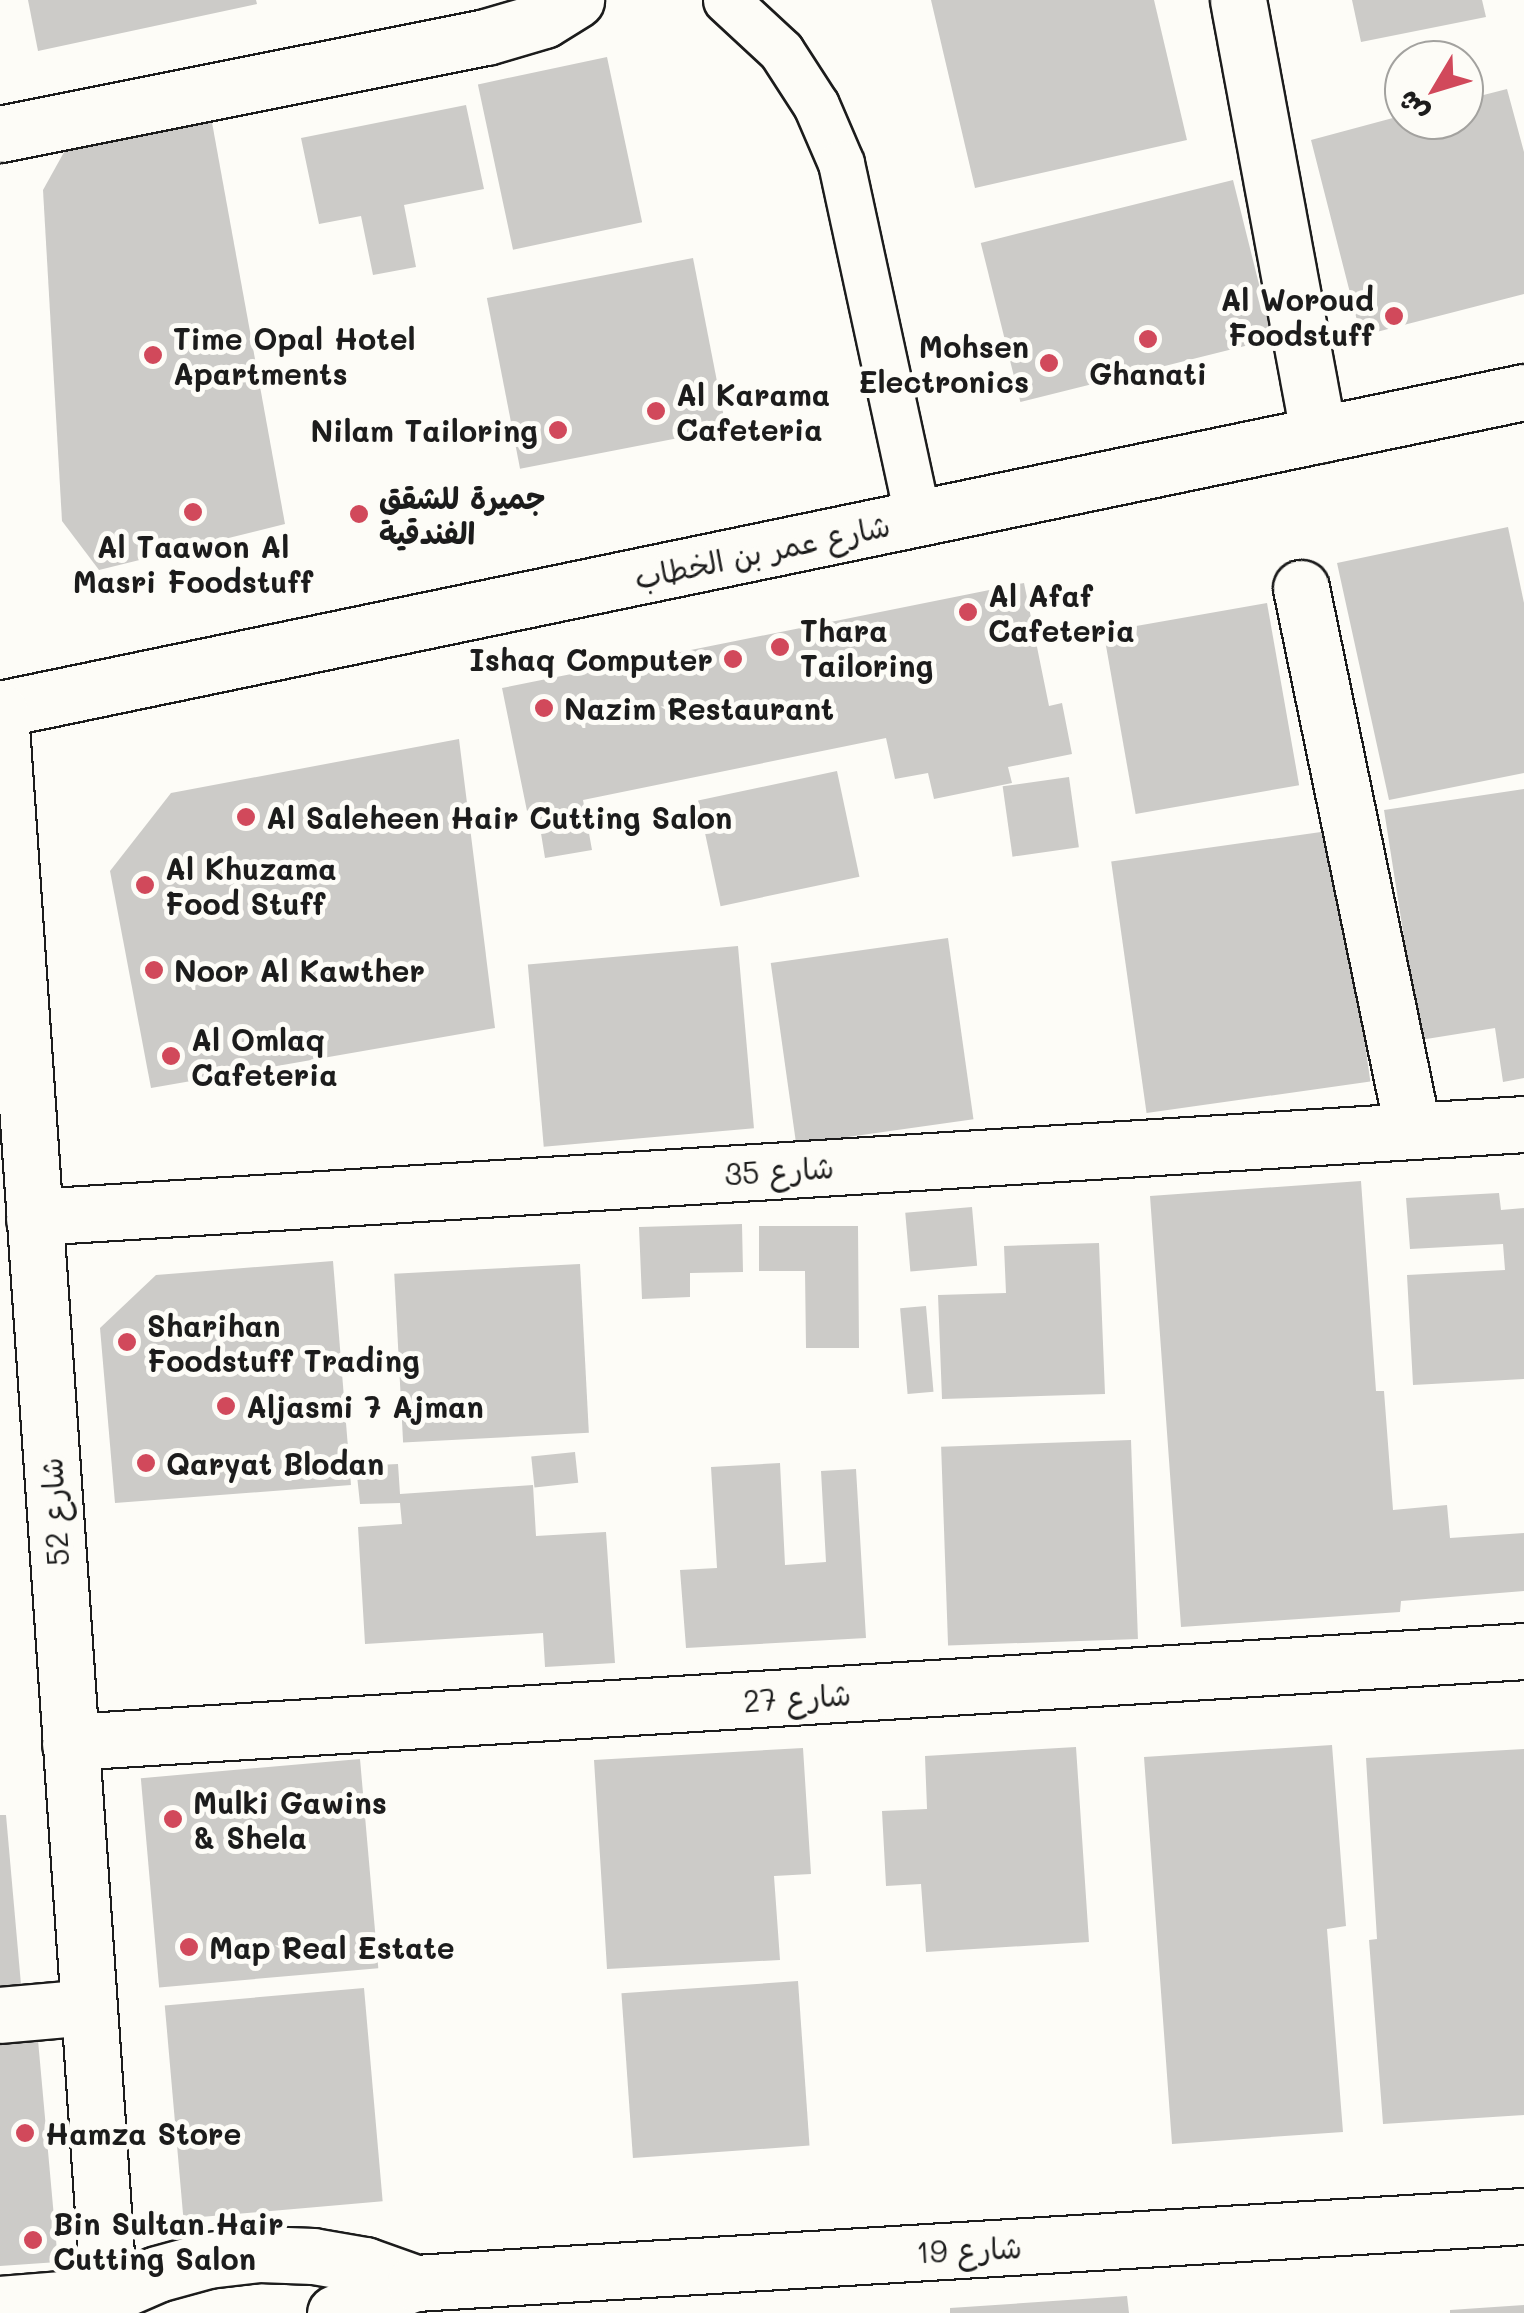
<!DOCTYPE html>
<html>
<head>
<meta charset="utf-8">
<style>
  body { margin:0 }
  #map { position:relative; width:1524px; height:2313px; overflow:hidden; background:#fdfcf7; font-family:Mali,"Playpen Sans Arabic",sans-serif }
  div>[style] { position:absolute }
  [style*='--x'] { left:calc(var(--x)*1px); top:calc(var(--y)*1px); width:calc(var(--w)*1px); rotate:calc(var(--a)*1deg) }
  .building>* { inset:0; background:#cccbc8; transform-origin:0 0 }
  .roads { filter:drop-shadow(2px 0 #1c1c1c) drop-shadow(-2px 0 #1c1c1c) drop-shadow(0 2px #1c1c1c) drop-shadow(0 -2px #1c1c1c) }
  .service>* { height:45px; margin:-22.5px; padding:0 22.5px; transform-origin:22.5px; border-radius:22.5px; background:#fdfcf7 }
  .minor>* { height:55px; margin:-27.5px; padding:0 27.5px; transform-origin:27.5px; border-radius:27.5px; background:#fdfcf7 }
  .tertiary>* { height:55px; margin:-27.5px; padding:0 27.5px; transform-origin:27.5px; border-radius:27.5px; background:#fdfcf7 }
  .secondary>* { height:55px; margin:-27.5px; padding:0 27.5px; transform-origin:27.5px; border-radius:27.5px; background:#fdfcf7 }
  .dots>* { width:28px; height:28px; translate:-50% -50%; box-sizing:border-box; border:5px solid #fdfcf7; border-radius:50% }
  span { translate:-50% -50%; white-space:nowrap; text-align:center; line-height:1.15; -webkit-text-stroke:10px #fdfcf7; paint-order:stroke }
  .poi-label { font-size:30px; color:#1c1c1c; font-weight:700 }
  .right { translate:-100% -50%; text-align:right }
  .left { translate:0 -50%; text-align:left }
  .street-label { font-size:30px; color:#1c1c1c }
  .north { position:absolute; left:1384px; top:40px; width:100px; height:100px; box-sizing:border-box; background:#fdfcf7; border:2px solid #a3a29f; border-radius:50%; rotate:232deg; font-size:28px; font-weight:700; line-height:40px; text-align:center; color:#1c1c1c }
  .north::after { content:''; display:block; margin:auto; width:35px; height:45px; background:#d1495b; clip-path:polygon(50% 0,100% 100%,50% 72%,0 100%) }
</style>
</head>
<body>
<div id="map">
  <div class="building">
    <i style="clip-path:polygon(28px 0,256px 0,257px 4px,38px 51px)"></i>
    <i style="clip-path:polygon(931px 0,1154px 0,1187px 140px,975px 188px)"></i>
    <i style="clip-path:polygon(1352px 0,1482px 0,1486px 17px,1361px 42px)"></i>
    <i style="left:607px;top:57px;width:169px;height:132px;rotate:78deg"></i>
    <i style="clip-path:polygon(1507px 89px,1524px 152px,1524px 294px,1361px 336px,1311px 140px,1404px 115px,1404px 120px,1464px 120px,1464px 100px)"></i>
    <i style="clip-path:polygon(466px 105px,484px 189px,404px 205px,416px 267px,373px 275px,361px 216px,319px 224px,301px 138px)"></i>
    <i style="clip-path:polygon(209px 106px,285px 524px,99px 570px,62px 521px,43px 190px,68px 145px)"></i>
    <i style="left:1233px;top:180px;width:164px;height:260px;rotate:76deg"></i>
    <i style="left:693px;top:258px;width:174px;height:210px;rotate:79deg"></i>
    <i style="clip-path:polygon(1508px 527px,1524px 603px,1524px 773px,1389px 800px,1337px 563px)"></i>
    <i style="clip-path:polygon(1024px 583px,1049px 706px,1062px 703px,1072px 754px,1008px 767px,1012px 783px,934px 799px,928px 773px,895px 779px,886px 738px,583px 800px,592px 850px,545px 858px,537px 809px,527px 811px,502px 688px)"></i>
    <i style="left:1267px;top:603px;width:185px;height:166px;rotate:80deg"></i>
    <i style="clip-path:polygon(459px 739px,495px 1028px,151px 1088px,110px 871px,171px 793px)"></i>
    <i style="left:837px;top:771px;width:108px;height:142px;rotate:78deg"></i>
    <i style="left:1069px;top:777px;width:71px;height:67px;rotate:82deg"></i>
    <i style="clip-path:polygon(1524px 789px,1524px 1078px,1503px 1082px,1495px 1028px,1420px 1040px,1384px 810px)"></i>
    <i style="left:1335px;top:830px;width:254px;height:226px;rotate:82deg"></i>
    <i style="left:948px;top:938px;width:183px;height:179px;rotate:82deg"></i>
    <i style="left:738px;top:946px;width:183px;height:211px;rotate:85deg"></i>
    <i style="clip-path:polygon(1361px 1181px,1376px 1391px,1384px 1391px,1393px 1510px,1447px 1505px,1450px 1538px,1524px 1533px,1524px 1591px,1401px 1601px,1400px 1612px,1181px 1627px,1150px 1196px)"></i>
    <i style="clip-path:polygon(1499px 1193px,1501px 1210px,1524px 1208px,1524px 1379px,1413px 1385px,1407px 1275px,1505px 1270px,1503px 1244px,1410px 1249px,1406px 1198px)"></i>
    <i style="left:972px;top:1207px;width:59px;height:67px;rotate:85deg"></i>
    <i style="clip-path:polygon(742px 1224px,743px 1272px,690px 1273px,690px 1297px,642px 1299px,639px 1227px)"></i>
    <i style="clip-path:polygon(759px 1226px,858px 1226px,859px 1348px,806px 1348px,805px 1271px,759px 1271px)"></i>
    <i style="clip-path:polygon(1099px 1243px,1105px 1394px,942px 1399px,938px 1295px,1006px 1293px,1004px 1246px)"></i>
    <i style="clip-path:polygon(333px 1261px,351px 1485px,115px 1503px,100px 1328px,156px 1275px)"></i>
    <i style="left:580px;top:1264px;width:169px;height:186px;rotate:87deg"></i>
    <i style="left:926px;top:1306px;width:86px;height:26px;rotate:85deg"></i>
    <i style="left:1131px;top:1440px;width:199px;height:190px;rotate:88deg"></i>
    <i style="left:575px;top:1452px;width:31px;height:44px;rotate:84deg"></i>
    <i style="clip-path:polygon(780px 1463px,785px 1565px,826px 1562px,821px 1471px,856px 1469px,866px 1638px,686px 1648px,680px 1570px,717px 1568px,711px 1467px)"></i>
    <i style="clip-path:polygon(398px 1464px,400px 1494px,533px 1485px,536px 1536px,606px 1532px,615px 1663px,545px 1667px,543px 1633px,365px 1644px,358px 1527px,402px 1524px,400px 1503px,360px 1504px,356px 1466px)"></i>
    <i style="clip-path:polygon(1332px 1745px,1346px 1926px,1327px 1929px,1343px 2132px,1172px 2144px,1144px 1757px)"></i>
    <i style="clip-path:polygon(1076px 1747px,1089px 1942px,926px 1952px,921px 1884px,886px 1886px,882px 1811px,927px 1809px,925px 1756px)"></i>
    <i style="clip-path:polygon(803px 1748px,811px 1874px,774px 1876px,780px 1960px,607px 1969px,594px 1760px)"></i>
    <i style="clip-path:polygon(1524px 1749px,1524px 2115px,1383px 2124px,1369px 1940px,1377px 1939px,1366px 1758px)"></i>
    <i style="left:360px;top:1759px;width:210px;height:220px;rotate:85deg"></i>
    <i style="clip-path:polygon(0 1815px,6px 1815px,22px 1996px,0 1998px)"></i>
    <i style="left:798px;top:1981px;width:165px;height:177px;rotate:86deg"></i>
    <i style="left:364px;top:1988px;width:214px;height:200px;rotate:85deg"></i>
    <i style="clip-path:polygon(38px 2040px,58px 2262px,0 2266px,0 2043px)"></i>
    <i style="clip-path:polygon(1127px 2296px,1129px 2313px,950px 2313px,950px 2308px)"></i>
    <i style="clip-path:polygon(1524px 2305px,1524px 2313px,1450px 2313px,1450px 2310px)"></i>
  </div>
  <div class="roads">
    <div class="service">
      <i style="--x:726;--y:0;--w:75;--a:42.8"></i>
      <i style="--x:781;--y:51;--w:64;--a:57.1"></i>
      <i style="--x:816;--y:105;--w:63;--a:66.7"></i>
      <i style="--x:841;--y:163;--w:364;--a:77.8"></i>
    </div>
    <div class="minor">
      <i style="--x:1238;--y:0;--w:442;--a:79.5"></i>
      <i style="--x:0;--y:134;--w:496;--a:-11.3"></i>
      <i style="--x:486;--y:37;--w:60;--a:-16.3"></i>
      <i style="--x:544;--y:20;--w:38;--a:-32"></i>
      <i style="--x:1301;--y:588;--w:554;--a:78.35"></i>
      <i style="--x:34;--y:1217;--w:1493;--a:-3.57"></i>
      <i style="--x:70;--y:1742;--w:1457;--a:-3.58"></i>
      <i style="--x:0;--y:2015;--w:89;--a:-5.1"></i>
      <i style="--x:0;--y:2304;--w:109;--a:-4.7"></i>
      <i style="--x:109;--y:2295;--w:52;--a:-23.6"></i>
      <i style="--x:157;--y:2274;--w:53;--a:-15.4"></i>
      <i style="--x:208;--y:2260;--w:52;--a:-6.6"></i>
      <i style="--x:260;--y:2254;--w:53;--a:2.2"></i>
      <i style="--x:313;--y:2256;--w:53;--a:9.8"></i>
      <i style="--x:365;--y:2265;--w:53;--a:19.8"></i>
      <i style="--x:335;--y:2313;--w:85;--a:-20.6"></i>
      <i style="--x:415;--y:2283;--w:1111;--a:-3.46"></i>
    </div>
    <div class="tertiary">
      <i style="--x:0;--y:709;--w:1557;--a:-11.75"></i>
    </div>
    <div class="secondary">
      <i style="--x:0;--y:712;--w:1605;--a:86.07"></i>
    </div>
  </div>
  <div class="dots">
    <i style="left:1394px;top:316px;background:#d1495b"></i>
    <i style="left:1148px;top:339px;background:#d1495b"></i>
    <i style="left:153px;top:355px;background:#d1495b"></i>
    <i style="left:1049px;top:363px;background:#d1495b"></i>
    <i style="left:656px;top:411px;background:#d1495b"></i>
    <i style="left:558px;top:430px;background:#d1495b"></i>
    <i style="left:193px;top:512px;background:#d1495b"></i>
    <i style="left:359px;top:514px;background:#d1495b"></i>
    <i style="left:968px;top:612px;background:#d1495b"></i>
    <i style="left:780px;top:647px;background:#d1495b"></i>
    <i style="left:733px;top:659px;background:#d1495b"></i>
    <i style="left:544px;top:708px;background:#d1495b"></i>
    <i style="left:246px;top:817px;background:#d1495b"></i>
    <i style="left:145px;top:885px;background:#d1495b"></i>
    <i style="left:154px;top:970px;background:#d1495b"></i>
    <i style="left:171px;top:1056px;background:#d1495b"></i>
    <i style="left:127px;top:1342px;background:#d1495b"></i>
    <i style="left:226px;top:1406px;background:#d1495b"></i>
    <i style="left:146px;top:1463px;background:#d1495b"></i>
    <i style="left:173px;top:1819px;background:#d1495b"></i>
    <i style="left:189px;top:1947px;background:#d1495b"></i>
    <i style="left:25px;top:2133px;background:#d1495b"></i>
    <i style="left:33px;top:2240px;background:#d1495b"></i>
  </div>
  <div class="poi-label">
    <span class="right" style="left:1374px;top:316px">Al Woroud<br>Foodstuff</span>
    <span class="left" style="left:173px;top:355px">Time Opal Hotel<br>Apartments</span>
    <span class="right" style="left:1029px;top:363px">Mohsen<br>Electronics</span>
    <span style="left:1148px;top:373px">Ghanati</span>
    <span class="left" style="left:676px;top:411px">Al Karama<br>Cafeteria</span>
    <span class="right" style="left:538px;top:430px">Nilam Tailoring</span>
    <span class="left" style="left:379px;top:514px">جميرة للشقق<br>الفندقية</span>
    <span style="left:193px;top:563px">Al Taawon Al<br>Masri Foodstuff</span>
    <span class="left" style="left:988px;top:612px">Al Afaf<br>Cafeteria</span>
    <span class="left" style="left:800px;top:647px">Thara<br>Tailoring</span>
    <span class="right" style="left:713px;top:659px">Ishaq Computer</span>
    <span class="left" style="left:564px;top:708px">Nazim Restaurant</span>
    <span class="left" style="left:266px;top:817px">Al Saleheen Hair Cutting Salon</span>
    <span class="left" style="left:165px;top:885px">Al Khuzama<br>Food Stuff</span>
    <span class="left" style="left:174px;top:970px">Noor Al Kawther</span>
    <span class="left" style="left:191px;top:1056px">Al Omlaq<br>Cafeteria</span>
    <span class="left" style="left:147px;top:1342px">Sharihan<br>Foodstuff Trading</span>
    <span class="left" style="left:246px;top:1406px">Aljasmi 7 Ajman</span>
    <span class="left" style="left:166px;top:1463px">Qaryat Blodan</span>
    <span class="left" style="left:193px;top:1819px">Mulki Gawins<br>&amp; Shela</span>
    <span class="left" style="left:209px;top:1947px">Map Real Estate</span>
    <span class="left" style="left:45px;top:2133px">Hamza Store</span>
    <span class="left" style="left:53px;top:2240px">Bin Sultan Hair<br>Cutting Salon</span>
  </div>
  <div class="street-label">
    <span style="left:762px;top:551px;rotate:-12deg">شارع عمر بن الخطاب</span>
    <span style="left:779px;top:1170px;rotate:-4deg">شارع 35</span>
    <span style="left:54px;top:1512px;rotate:-94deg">شارع 52</span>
    <span style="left:797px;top:1697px;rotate:-4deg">شارع 27</span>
    <span style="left:969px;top:2249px;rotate:-3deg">شارع 19</span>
  </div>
  <div class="north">ش</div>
</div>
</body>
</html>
